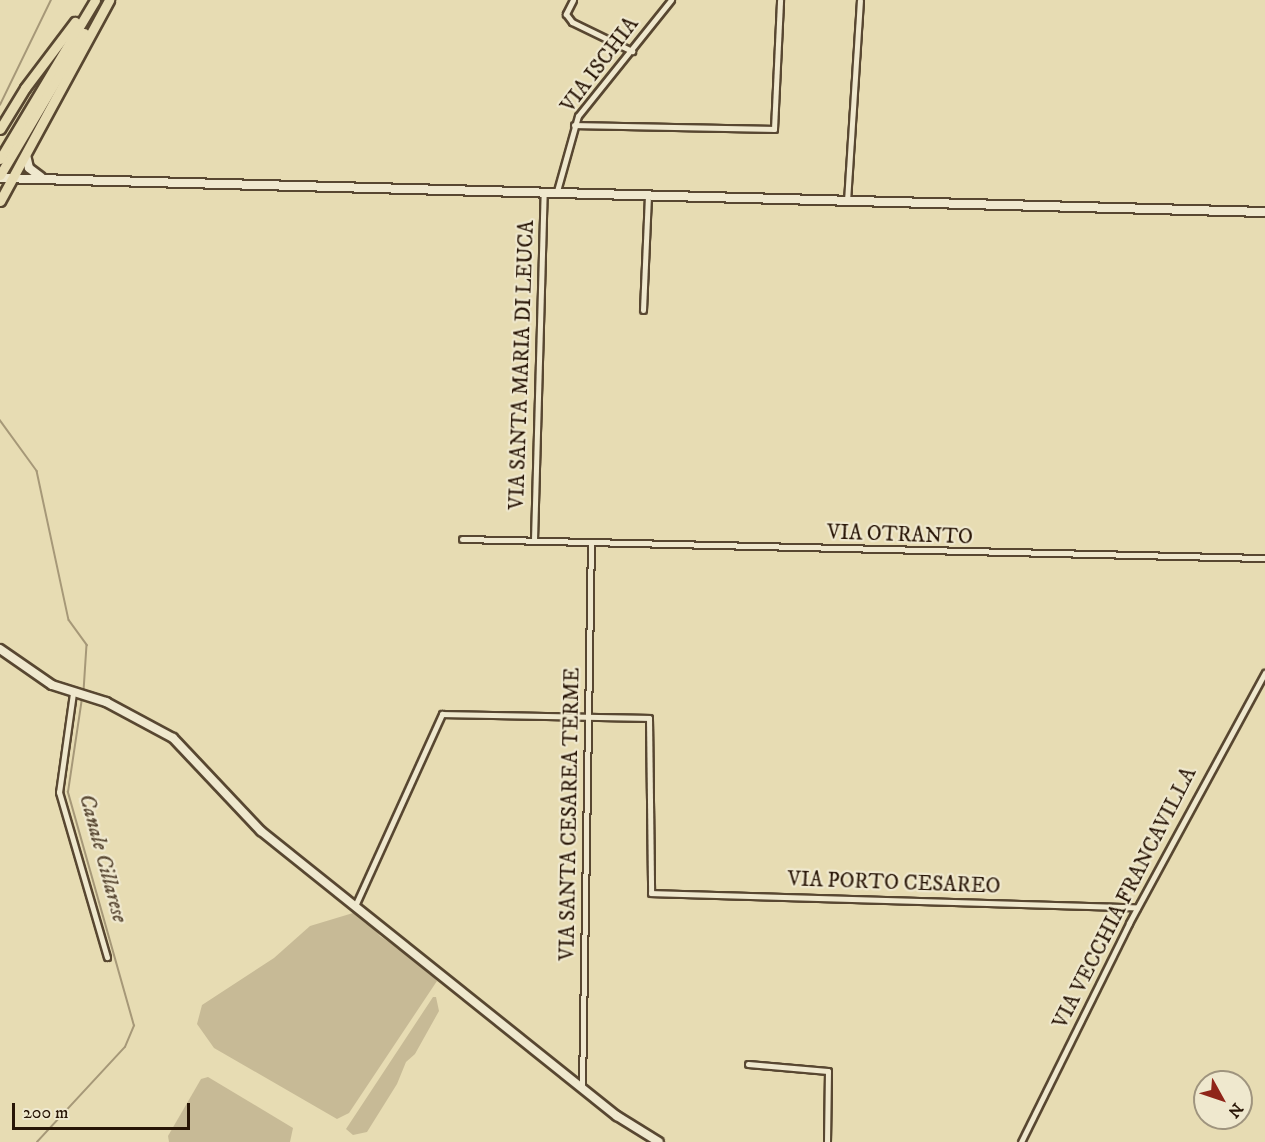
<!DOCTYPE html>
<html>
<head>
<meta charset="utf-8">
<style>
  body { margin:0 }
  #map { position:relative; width:1265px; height:1142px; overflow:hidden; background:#e7dcb3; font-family:"IM FELL DW Pica",serif }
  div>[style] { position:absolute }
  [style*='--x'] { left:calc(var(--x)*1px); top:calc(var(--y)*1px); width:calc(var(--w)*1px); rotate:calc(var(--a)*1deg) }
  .green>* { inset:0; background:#c7ba96 }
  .stream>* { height:1.5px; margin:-0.75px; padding:0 0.75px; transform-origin:0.75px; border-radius:0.75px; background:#a69878 }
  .roads { filter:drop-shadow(2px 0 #584731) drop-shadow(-2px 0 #584731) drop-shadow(0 2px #584731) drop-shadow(0 -2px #584731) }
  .street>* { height:5px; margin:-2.5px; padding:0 2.5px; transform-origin:2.5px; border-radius:2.5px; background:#efe8ce }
  .secondary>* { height:8px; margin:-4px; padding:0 4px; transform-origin:4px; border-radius:4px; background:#efe8ce }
  .highway>* { height:9px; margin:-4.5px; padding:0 4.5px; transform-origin:4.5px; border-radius:4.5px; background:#e7dcb3 }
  span { translate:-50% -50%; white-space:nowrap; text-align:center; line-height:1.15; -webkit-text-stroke:4.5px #efe8ce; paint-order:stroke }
  .street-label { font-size:21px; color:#281506 }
  .water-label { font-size:22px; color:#5a4934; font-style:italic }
  .north { position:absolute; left:1193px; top:1070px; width:60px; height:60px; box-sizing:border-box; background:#efe8ce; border:2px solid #9f947e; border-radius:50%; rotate:130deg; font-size:16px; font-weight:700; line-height:24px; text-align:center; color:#281506 }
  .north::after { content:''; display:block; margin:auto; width:21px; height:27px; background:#8f2418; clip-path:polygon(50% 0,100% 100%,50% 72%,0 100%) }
  .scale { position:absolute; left:12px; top:1103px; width:178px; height:27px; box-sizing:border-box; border:3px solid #281506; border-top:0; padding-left:8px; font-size:18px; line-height:21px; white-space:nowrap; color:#281506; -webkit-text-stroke:4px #efe8ce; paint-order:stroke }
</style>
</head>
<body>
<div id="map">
  <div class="green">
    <i style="clip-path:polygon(353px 913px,363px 916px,380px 936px,408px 955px,437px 981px,349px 1113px,337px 1119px,214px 1048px,197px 1024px,202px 1005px,274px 958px,310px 926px)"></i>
    <i style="clip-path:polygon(433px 997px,436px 997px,439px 1011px,415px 1054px,406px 1062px,397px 1084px,367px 1132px,353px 1135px,346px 1129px)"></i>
    <i style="clip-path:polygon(208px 1077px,293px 1128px,290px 1142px,169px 1142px,168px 1136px,201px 1079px)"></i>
  </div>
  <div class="stream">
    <i style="--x:0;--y:105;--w:117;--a:-64.1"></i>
    <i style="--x:0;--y:420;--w:63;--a:54"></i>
    <i style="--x:37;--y:471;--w:152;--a:77.9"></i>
    <i style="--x:69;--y:620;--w:31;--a:54"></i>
    <i style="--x:87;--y:645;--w:46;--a:93.7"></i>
    <i style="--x:37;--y:1142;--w:129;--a:-47.2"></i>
    <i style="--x:125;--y:1047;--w:23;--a:-67"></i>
    <i style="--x:134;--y:1026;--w:243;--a:-105.8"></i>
    <i style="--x:68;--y:792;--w:95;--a:-81.5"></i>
  </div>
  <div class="roads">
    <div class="street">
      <i style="--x:573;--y:0;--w:16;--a:117"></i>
      <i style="--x:566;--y:14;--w:10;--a:53"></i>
      <i style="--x:572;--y:22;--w:67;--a:25.8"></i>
      <i style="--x:574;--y:125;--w:200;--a:1.1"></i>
      <i style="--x:774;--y:129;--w:129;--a:-87.3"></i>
      <i style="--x:557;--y:191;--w:78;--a:-74.4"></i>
      <i style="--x:578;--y:116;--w:149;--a:-51.3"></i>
      <i style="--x:847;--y:201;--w:201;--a:-86.3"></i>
      <i style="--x:643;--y:310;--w:114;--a:-87.5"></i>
      <i style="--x:462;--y:539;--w:803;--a:1.36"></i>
      <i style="--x:534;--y:540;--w:349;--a:-88.4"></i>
      <i style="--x:73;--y:693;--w:100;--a:98"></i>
      <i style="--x:59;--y:792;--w:172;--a:73.8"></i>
      <i style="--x:355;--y:906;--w:211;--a:-65.6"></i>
      <i style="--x:442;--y:714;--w:207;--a:1.1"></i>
      <i style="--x:649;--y:718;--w:175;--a:89.3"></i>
      <i style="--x:651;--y:893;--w:486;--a:1.7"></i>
      <i style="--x:748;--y:1064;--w:80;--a:5"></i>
      <i style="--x:828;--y:1071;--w:71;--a:90.8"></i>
      <i style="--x:582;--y:1088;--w:546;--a:-89.06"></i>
      <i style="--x:1021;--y:1142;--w:244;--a:-63.7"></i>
      <i style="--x:1129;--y:923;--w:285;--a:-61.5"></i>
    </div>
    <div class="secondary">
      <i style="--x:26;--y:155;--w:13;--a:77"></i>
      <i style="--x:29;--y:168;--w:15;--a:37"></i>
      <i style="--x:0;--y:178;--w:1265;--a:1.54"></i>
      <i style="--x:0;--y:649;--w:63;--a:34.7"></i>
      <i style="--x:52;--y:685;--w:57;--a:17.5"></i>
      <i style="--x:106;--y:702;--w:76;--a:28.2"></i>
      <i style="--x:173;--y:738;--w:128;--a:46.6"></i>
      <i style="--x:261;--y:831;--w:456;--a:38.7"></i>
      <i style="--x:617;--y:1116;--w:49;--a:31.8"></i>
    </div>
    <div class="highway">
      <i style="--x:0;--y:129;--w:48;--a:-58.6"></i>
      <i style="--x:25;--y:88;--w:83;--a:-52.9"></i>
      <i style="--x:0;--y:159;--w:185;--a:-59.1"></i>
      <i style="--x:0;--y:175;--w:165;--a:-59.4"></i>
      <i style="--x:0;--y:201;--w:229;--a:-61.5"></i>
    </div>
  </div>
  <div class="street-label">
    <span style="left:600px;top:65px;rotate:-53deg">VIA ISCHIA</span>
    <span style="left:522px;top:365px;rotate:-88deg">VIA SANTA MARIA DI LEUCA</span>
    <span style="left:900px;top:535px;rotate:2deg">VIA OTRANTO</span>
    <span style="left:570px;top:814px;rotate:-89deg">VIA SANTA CESAREA TERME</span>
    <span style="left:894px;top:883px;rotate:2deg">VIA PORTO CESAREO</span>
    <span style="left:1125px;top:898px;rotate:-63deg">VIA VECCHIA FRANCAVILLA</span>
  </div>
  <div class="water-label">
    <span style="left:103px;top:858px;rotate:75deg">Canale Cillarese</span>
  </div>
  <div class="north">N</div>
  <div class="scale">200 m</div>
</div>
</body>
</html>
